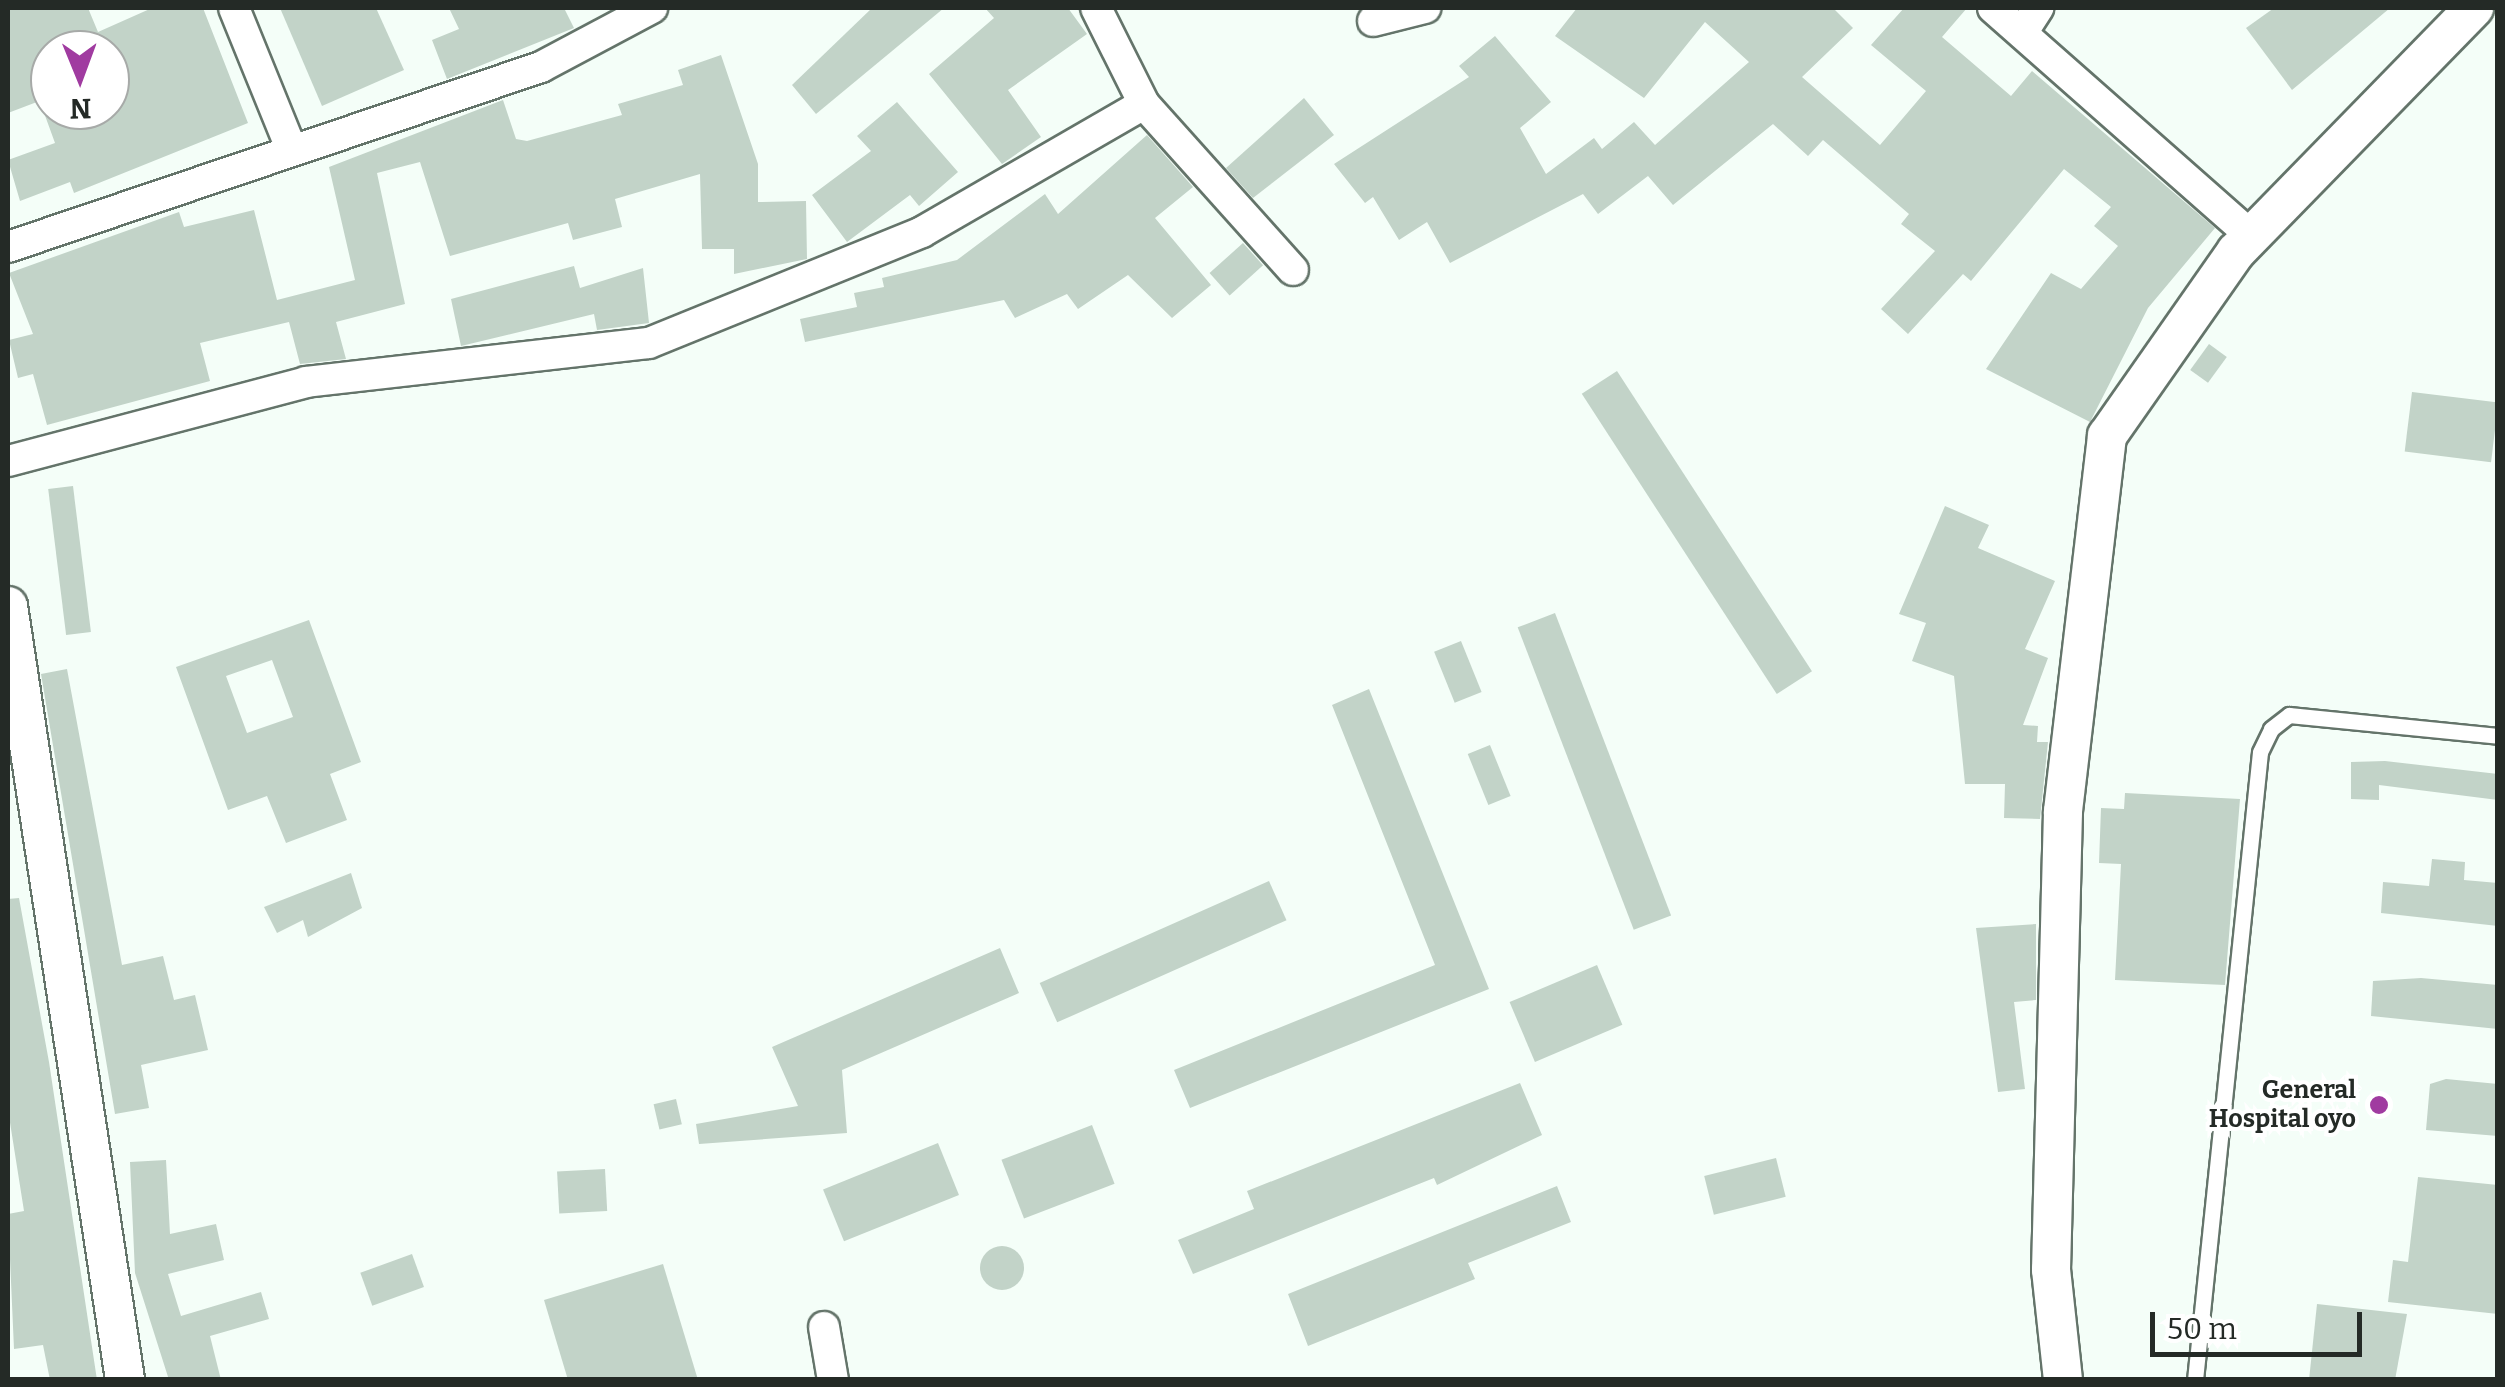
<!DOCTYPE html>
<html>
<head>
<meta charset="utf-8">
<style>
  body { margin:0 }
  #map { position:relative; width:2505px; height:1387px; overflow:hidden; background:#f4fef8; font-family:Bitter,serif }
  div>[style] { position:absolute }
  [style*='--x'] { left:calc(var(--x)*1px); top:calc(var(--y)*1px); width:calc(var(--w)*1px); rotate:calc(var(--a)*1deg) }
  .building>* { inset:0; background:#c2d3c8; transform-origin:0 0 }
  .round { border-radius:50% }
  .roads { filter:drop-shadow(2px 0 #64746a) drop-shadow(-2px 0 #64746a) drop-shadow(0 2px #64746a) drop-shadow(0 -2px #64746a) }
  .service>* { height:15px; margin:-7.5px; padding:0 7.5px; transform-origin:7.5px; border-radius:7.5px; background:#fff }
  .minor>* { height:30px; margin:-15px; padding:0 15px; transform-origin:15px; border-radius:15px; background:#fff }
  .tertiary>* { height:38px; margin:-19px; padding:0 19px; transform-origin:19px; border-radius:19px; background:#fff }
  .dots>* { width:28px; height:28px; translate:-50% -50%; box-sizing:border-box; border:5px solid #fff; border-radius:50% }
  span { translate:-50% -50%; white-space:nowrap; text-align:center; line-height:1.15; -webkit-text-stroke:8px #fff; paint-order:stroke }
  .poi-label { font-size:25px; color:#242a26; font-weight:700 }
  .right { translate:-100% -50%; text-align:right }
  .frame { position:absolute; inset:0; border:10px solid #242a26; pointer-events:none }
  .north { position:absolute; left:30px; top:30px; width:100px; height:100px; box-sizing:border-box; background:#fff; border:2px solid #a7aaa8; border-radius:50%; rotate:179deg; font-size:28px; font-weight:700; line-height:40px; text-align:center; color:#242a26 }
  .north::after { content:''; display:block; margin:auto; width:35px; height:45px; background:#a03ba0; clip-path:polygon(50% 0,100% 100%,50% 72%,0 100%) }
  .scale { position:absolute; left:2150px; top:1312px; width:212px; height:45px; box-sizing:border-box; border:5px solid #242a26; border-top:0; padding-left:12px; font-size:30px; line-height:35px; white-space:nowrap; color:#242a26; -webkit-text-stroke:8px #fff; paint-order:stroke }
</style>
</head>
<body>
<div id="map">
  <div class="building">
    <i style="clip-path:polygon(8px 8px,88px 8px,98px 32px,152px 8px,203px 8px,248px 123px,74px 193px,70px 182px,20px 201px,8px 160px,55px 143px,43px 110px,110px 110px,127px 96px,110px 50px,50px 50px,50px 97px,8px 113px)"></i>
    <i style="clip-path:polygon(280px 8px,376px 8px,404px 70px,322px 106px)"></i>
    <i style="clip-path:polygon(449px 8px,564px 8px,574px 28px,447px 79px,432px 40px,459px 29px)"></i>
    <i style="clip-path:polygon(872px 8px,944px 8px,816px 114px,792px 85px)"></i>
    <i style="clip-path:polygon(985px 8px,1068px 8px,1087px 34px,1008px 90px,1041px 137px,1002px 164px,929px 74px,994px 18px)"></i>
    <i style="clip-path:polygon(1577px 8px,1833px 8px,1853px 28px,1802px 77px,1880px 145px,1926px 91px,1871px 45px,1904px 8px,1967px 8px,1942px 37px,2011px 96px,2032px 71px,2215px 228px,2148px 308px,2090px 422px,1986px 369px,2051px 273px,2081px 289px,2118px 246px,2094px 226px,2111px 207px,2064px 169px,1971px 281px,1963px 274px,1908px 334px,1881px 309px,1935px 251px,1901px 224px,1909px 214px,1823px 140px,1808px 156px,1773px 124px,1673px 205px,1648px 176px,1598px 214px,1583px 194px,1450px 263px,1427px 222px,1399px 240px,1373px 197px,1365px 203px,1334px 164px,1469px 77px,1459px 66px,1495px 36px,1551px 102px,1520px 128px,1546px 174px,1594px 138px,1602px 149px,1634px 122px,1655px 145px,1749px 62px,1705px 22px,1644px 98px,1555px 36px)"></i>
    <i style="clip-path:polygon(2274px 8px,2390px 8px,2292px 90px,2246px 28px)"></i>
    <i style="clip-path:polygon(721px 55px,758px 164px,758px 202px,806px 201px,807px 259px,734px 274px,734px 249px,702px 249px,700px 174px,615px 199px,622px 227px,573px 240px,568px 223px,450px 256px,420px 162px,377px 173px,405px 304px,336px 322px,346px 359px,300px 364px,289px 322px,200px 343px,210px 381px,47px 425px,33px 374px,18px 378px,9px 340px,33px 334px,9px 273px,179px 212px,184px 227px,254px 210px,277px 300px,355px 280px,329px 167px,503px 100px,516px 139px,527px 141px,622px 115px,618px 104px,683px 85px,678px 70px)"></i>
    <i style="clip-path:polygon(1304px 98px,1334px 135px,1253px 198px,1226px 168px)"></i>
    <i style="clip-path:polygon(897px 102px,958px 172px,919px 206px,910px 195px,847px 242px,812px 195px,871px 151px,857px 136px)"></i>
    <i style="clip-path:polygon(1147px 135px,1193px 187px,1155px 218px,1211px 285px,1172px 318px,1128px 275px,1078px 309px,1067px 294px,1015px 318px,1004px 300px,805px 342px,800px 319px,857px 307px,854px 293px,884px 287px,882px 278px,957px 260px,1045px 194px,1058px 214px)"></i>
    <i style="left:1243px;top:243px;width:30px;height:45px;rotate:48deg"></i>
    <i style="clip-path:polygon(574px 266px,580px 288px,643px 268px,649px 323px,597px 330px,594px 314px,461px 346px,451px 299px)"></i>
    <i style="left:2209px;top:344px;width:22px;height:32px;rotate:36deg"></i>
    <i style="left:1617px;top:371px;width:358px;height:42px;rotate:57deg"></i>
    <i style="left:2412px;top:392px;width:87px;height:60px;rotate:7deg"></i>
    <i style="left:73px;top:486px;width:147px;height:25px;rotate:83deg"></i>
    <i style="clip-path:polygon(1945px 506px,1989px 525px,1978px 548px,2055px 581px,2025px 649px,2048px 658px,2023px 725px,2038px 726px,2037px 742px,2048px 742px,2040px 819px,2004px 818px,2005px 784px,1965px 784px,1954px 676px,1912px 661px,1926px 623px,1899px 614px)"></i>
    <i style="left:1555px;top:613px;width:324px;height:40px;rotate:69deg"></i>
    <i style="clip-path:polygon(evenodd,309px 620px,361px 762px,330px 774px,347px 820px,286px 843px,267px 796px,228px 810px,176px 667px,309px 620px,272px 660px,293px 717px,247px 733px,226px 676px,272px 660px)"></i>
    <i style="left:1461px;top:641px;width:55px;height:29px;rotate:68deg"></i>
    <i style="clip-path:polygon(67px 669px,122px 965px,163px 956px,174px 1000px,195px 995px,208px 1050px,141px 1065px,149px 1108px,115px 1114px,41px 674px)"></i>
    <i style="clip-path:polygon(1369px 689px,1489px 989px,1190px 1108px,1174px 1070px,1435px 965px,1332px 705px)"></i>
    <i style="left:1490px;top:745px;width:55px;height:24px;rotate:68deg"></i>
    <i style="clip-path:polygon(2385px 761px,2498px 774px,2498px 800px,2379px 785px,2379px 800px,2351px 799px,2351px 762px)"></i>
    <i style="clip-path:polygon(2125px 793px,2240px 799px,2225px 985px,2115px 980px,2121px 864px,2099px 863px,2101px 808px,2124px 809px)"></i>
    <i style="clip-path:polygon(2432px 859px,2465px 862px,2464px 880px,2498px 883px,2498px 926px,2381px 913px,2383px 882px,2429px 886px)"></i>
    <i style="clip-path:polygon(351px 873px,362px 908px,308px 937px,303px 920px,277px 933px,264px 907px)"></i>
    <i style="left:1269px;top:881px;width:43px;height:251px;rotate:66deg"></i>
    <i style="clip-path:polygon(19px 898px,49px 1062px,97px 1380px,50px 1380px,43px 1345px,14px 1349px,8px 1214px,24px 1211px,8px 1110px,8px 899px)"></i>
    <i style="clip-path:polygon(2036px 924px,2036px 1000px,2014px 1002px,2025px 1089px,1998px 1092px,1976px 928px)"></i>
    <i style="clip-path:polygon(1000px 948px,1019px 993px,842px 1070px,847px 1133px,699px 1144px,696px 1124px,798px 1106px,772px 1047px)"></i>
    <i style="left:1597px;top:965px;width:65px;height:95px;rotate:67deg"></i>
    <i style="clip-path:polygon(2421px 978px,2498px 985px,2498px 1029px,2371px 1016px,2373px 981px)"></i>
    <i style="clip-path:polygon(2446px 1079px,2498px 1084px,2498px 1136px,2426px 1130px,2430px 1084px)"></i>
    <i style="clip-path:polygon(1520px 1083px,1542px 1135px,1437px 1185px,1434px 1178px,1193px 1274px,1178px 1240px,1254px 1209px,1247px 1191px)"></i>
    <i style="left:676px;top:1099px;width:26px;height:23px;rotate:77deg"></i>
    <i style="left:1092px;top:1125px;width:63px;height:97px;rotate:69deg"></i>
    <i style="left:938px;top:1143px;width:56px;height:124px;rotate:68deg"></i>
    <i style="left:1776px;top:1158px;width:40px;height:74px;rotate:76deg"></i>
    <i style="clip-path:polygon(166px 1160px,170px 1234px,216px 1224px,224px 1260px,168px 1274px,181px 1316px,261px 1292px,269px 1319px,210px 1336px,221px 1380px,169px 1380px,135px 1273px,130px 1162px)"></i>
    <i style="left:605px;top:1169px;width:42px;height:48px;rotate:87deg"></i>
    <i style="clip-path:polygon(2418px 1177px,2498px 1185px,2498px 1314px,2388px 1302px,2393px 1260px,2408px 1262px)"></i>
    <i style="clip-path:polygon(1557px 1186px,1571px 1222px,1468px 1263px,1475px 1279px,1308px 1346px,1288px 1294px)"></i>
    <i class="round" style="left:980px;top:1246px;width:44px;height:44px"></i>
    <i style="left:412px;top:1254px;width:35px;height:55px;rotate:70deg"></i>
    <i style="clip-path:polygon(663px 1264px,698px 1380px,568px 1380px,544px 1300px)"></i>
    <i style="clip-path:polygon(2317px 1304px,2407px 1314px,2395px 1380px,2309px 1380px)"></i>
  </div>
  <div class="roads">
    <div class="service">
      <i style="--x:2195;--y:1380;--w:631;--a:-84.09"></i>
      <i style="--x:2260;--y:752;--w:25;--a:-64"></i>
      <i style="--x:2271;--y:729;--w:23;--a:-38"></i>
      <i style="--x:2289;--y:715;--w:210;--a:5.7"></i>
    </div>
    <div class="minor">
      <i style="--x:234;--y:8;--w:149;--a:67.9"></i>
      <i style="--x:1096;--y:8;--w:107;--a:63.4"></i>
      <i style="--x:1144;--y:104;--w:223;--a:48.1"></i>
      <i style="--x:1993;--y:8;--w:345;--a:41.4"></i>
      <i style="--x:1373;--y:21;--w:54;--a:-14"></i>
      <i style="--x:2022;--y:33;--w:30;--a:-57"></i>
      <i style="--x:8;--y:247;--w:563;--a:-18.66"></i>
      <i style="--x:541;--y:67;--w:126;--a:-28"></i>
      <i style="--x:8;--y:461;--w:308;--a:-14.8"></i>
      <i style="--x:306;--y:382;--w:345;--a:-6.5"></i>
      <i style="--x:649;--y:343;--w:295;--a:-22.1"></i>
      <i style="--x:922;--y:232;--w:256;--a:-30"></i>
      <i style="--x:824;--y:1327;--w:54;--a:80.4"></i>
    </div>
    <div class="tertiary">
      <i style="--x:8;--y:606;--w:783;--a:81.4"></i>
      <i style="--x:2063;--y:1380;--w:111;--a:-96.2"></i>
      <i style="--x:2051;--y:1270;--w:459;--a:-88.5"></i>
      <i style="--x:2063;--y:811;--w:378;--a:-83.3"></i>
      <i style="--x:2107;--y:436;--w:225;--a:-55"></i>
      <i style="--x:2236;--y:252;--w:341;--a:-45.7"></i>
    </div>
  </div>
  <div class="dots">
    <i style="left:2379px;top:1105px;background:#a03ba0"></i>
  </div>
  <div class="poi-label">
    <span class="right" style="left:2356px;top:1105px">General<br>Hospital oyo</span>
  </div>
  <div class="frame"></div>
  <div class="north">N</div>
  <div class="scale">50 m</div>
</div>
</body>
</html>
